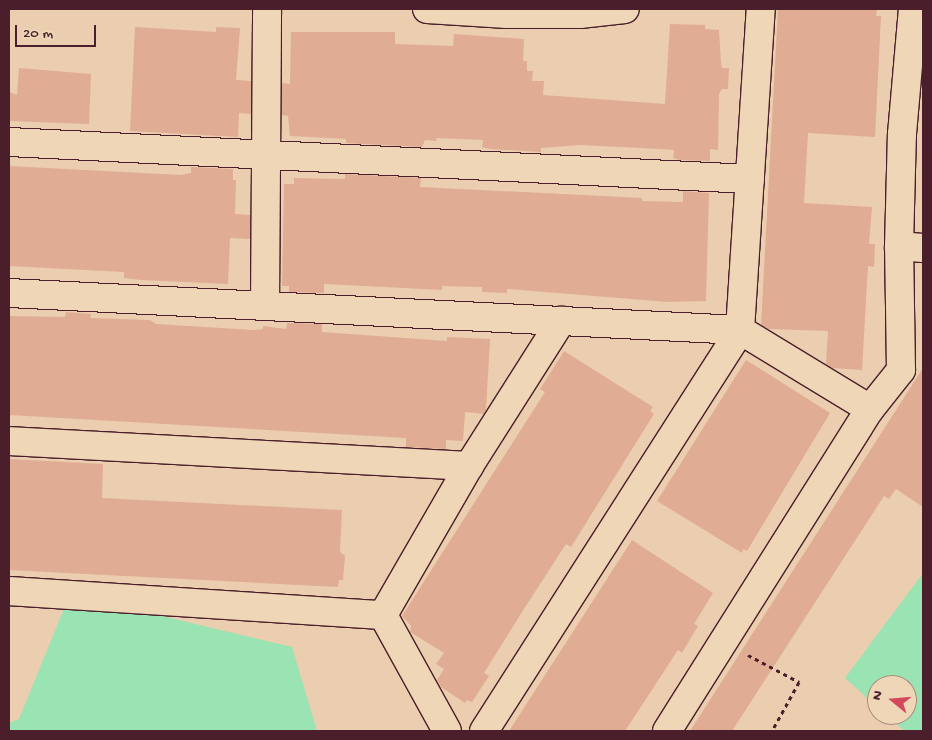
<!DOCTYPE html>
<html>
<head>
<meta charset="utf-8">
<style>
  body { margin:0 }
  #map { position:relative; width:932px; height:740px; overflow:hidden; background:#ebceaf; font-family:"Gochi Hand",sans-serif }
  div>[style] { position:absolute }
  [style*='--x'] { left:calc(var(--x)*1px); top:calc(var(--y)*1px); width:calc(var(--w)*1px); rotate:calc(var(--a)*1deg) }
  .green>* { inset:0; background:#9ae3b2 }
  .building>* { inset:0; background:#e0ac94 }
  .path>* { height:3px; margin-top:-1.5px; transform-origin:0; background:repeating-linear-gradient(90deg,#4a1f2b 0 4px,transparent 0 8px) }
  .roads { filter:drop-shadow(1px 0 #4a1f2b) drop-shadow(-1px 0 #4a1f2b) drop-shadow(0 1px #4a1f2b) drop-shadow(0 -1px #4a1f2b) }
  .minor>* { height:28px; margin:-14px; padding:0 14px; transform-origin:14px; border-radius:14px; background:#eed6b6 }
  .major>* { height:28px; margin:-14px; padding:0 14px; transform-origin:14px; border-radius:14px; background:#eed6b6 }
  span { translate:-50% -50%; white-space:nowrap; text-align:center; line-height:1.15; -webkit-text-stroke:4.5px #eed6b6; paint-order:stroke }
  .frame { position:absolute; inset:0; border:10px solid #4a1f2b; pointer-events:none }
  .north { position:absolute; left:867px; top:675px; width:50px; height:50px; box-sizing:border-box; background:#eed6b6; border:1px solid #ac8d7e; border-radius:50%; rotate:287deg; font-size:14px; font-weight:700; line-height:20px; text-align:center; color:#4a1f2b }
  .north::after { content:''; display:block; margin:auto; width:18px; height:22px; background:#d1495b; clip-path:polygon(50% 0,100% 100%,50% 72%,0 100%) }
  .scale { position:absolute; left:15px; top:25px; width:81px; height:22px; box-sizing:border-box; border:2px solid #4a1f2b; border-top:0; padding-left:6px; font-size:15px; line-height:18px; white-space:nowrap; color:#4a1f2b; -webkit-text-stroke:4px #eed6b6; paint-order:stroke }
</style>
</head>
<body>
<div id="map">
  <div class="green">
    <i style="clip-path:polygon(923px 573px,923px 731px,905px 731px,886px 715px,907px 715px,907px 685px,877px 685px,877px 707px,845px 678px)"></i>
    <i style="clip-path:polygon(70px 594px,292px 647px,317px 731px,9px 731px,9px 723px,19px 719px)"></i>
  </div>
  <div class="building">
    <i style="clip-path:polygon(778px 9px,877px 9px,876px 16px,881px 16px,875px 137px,808px 133px,804px 203px,872px 207px,869px 244px,875px 244px,874px 267px,868px 266px,862px 370px,832px 368px,826px 364px,828px 331px,769px 329px,761px 325px)"></i>
    <i style="clip-path:polygon(670px 24px,705px 25px,705px 29px,719px 30px,721px 63px,722px 68px,729px 68px,728px 89px,722px 89px,719px 94px,718px 150px,710px 149px,710px 161px,680px 160px,673px 158px,674px 150px,660px 149px,580px 145px,541px 148px,541px 152px,490px 149px,482px 147px,483px 140px,436px 138px,437px 141px,425px 140px,422px 147px,346px 143px,346px 139px,290px 136px,288px 116px,282px 115px,282px 83px,290px 84px,291px 32px,395px 32px,395px 44px,453px 46px,454px 34px,524px 39px,523px 61px,527px 61px,527px 71px,533px 71px,532px 81px,544px 81px,543px 95px,665px 104px)"></i>
    <i style="clip-path:polygon(135px 27px,216px 32px,216px 27px,240px 28px,236px 80px,251px 81px,251px 114px,239px 113px,238px 137px,130px 131px)"></i>
    <i style="clip-path:polygon(19px 68px,91px 74px,89px 124px,9px 121px,9px 92px,17px 95px)"></i>
    <i style="clip-path:polygon(9px 166px,181px 175px,191px 173px,191px 167px,233px 169px,233px 180px,236px 180px,235px 214px,250px 215px,250px 239px,230px 238px,228px 284px,141px 280px,124px 278px,124px 272px,9px 266px)"></i>
    <i style="clip-path:polygon(345px 174px,421px 178px,420px 187px,642px 198px,642px 201px,683px 202px,683px 191px,709px 193px,706px 301px,668px 302px,507px 289px,507px 293px,482px 292px,482px 287px,442px 286px,442px 290px,324px 284px,324px 293px,289px 292px,289px 286px,282px 286px,284px 184px,294px 184px,294px 178px,345px 179px)"></i>
    <i style="clip-path:polygon(66px 312px,91px 314px,90px 318px,150px 320px,156px 324px,254px 330px,263px 329px,263px 326px,286px 329px,287px 323px,322px 324px,322px 332px,447px 341px,447px 337px,490px 339px,486px 410px,484px 414px,465px 412px,463px 441px,446px 440px,446px 449px,406px 447px,406px 438px,9px 415px,9px 316px,65px 317px)"></i>
    <i style="clip-path:polygon(564px 351px,653px 407px,650px 411px,654px 414px,571px 547px,566px 544px,522px 612px,484px 673px,489px 676px,472px 702px,467px 700px,465px 703px,441px 687px,437px 680px,444px 669px,436px 664px,444px 653px,410px 632px,411px 626px,402px 616px,545px 392px,540px 389px)"></i>
    <i style="clip-path:polygon(746px 360px,830px 413px,747px 551px,743px 549px,742px 553px,657px 501px)"></i>
    <i style="clip-path:polygon(923px 368px,923px 507px,896px 489px,889px 499px,884px 496px,732px 731px,690px 731px)"></i>
    <i style="clip-path:polygon(9px 459px,103px 464px,102px 498px,342px 510px,340px 552px,345px 556px,343px 580px,339px 580px,338px 587px,9px 570px)"></i>
    <i style="clip-path:polygon(632px 540px,713px 593px,694px 624px,698px 626px,682px 653px,678px 650px,625px 731px,509px 731px)"></i>
  </div>
  <div class="path">
    <i style="--x:748;--y:655;--w:58;--a:27.9"></i>
    <i style="--x:799;--y:682;--w:56;--a:118.9"></i>
  </div>
  <div class="roads">
    <div class="minor">
      <i style="--x:9;--y:142;--w:742;--a:2.86"></i>
      <i style="--x:899;--y:246;--w:24;--a:5"></i>
      <i style="--x:9;--y:293;--w:732;--a:2.9"></i>
      <i style="--x:740;--y:330;--w:152;--a:31.3"></i>
      <i style="--x:265;--y:306;--w:297;--a:-89.6"></i>
      <i style="--x:9;--y:441;--w:461;--a:3.1"></i>
      <i style="--x:469;--y:466;--w:172;--a:-57.6"></i>
      <i style="--x:9;--y:591;--w:375;--a:3.7"></i>
      <i style="--x:383;--y:615;--w:132;--a:61.1"></i>
      <i style="--x:383;--y:615;--w:172;--a:-60"></i>
      <i style="--x:484;--y:731;--w:476;--a:-57.4"></i>
      <i style="--x:740;--y:330;--w:322;--a:-86.3"></i>
      <i style="--x:667;--y:731;--w:381;--a:-57.8"></i>
      <i style="--x:870;--y:409;--w:50;--a:-51.5"></i>
      <i style="--x:901;--y:370;--w:124;--a:-90.9"></i>
      <i style="--x:899;--y:246;--w:112;--a:-88.5"></i>
      <i style="--x:902;--y:134;--w:125;--a:-85"></i>
    </div>
    <div class="major">
      <i style="--x:427;--y:9;--w:80;--a:3.6"></i>
      <i style="--x:507;--y:14;--w:73;--a:0"></i>
      <i style="--x:580;--y:14;--w:45;--a:-6.3"></i>
    </div>
  </div>
  <div class="frame"></div>
  <div class="north">N</div>
  <div class="scale">20 m</div>
</div>
</body>
</html>
